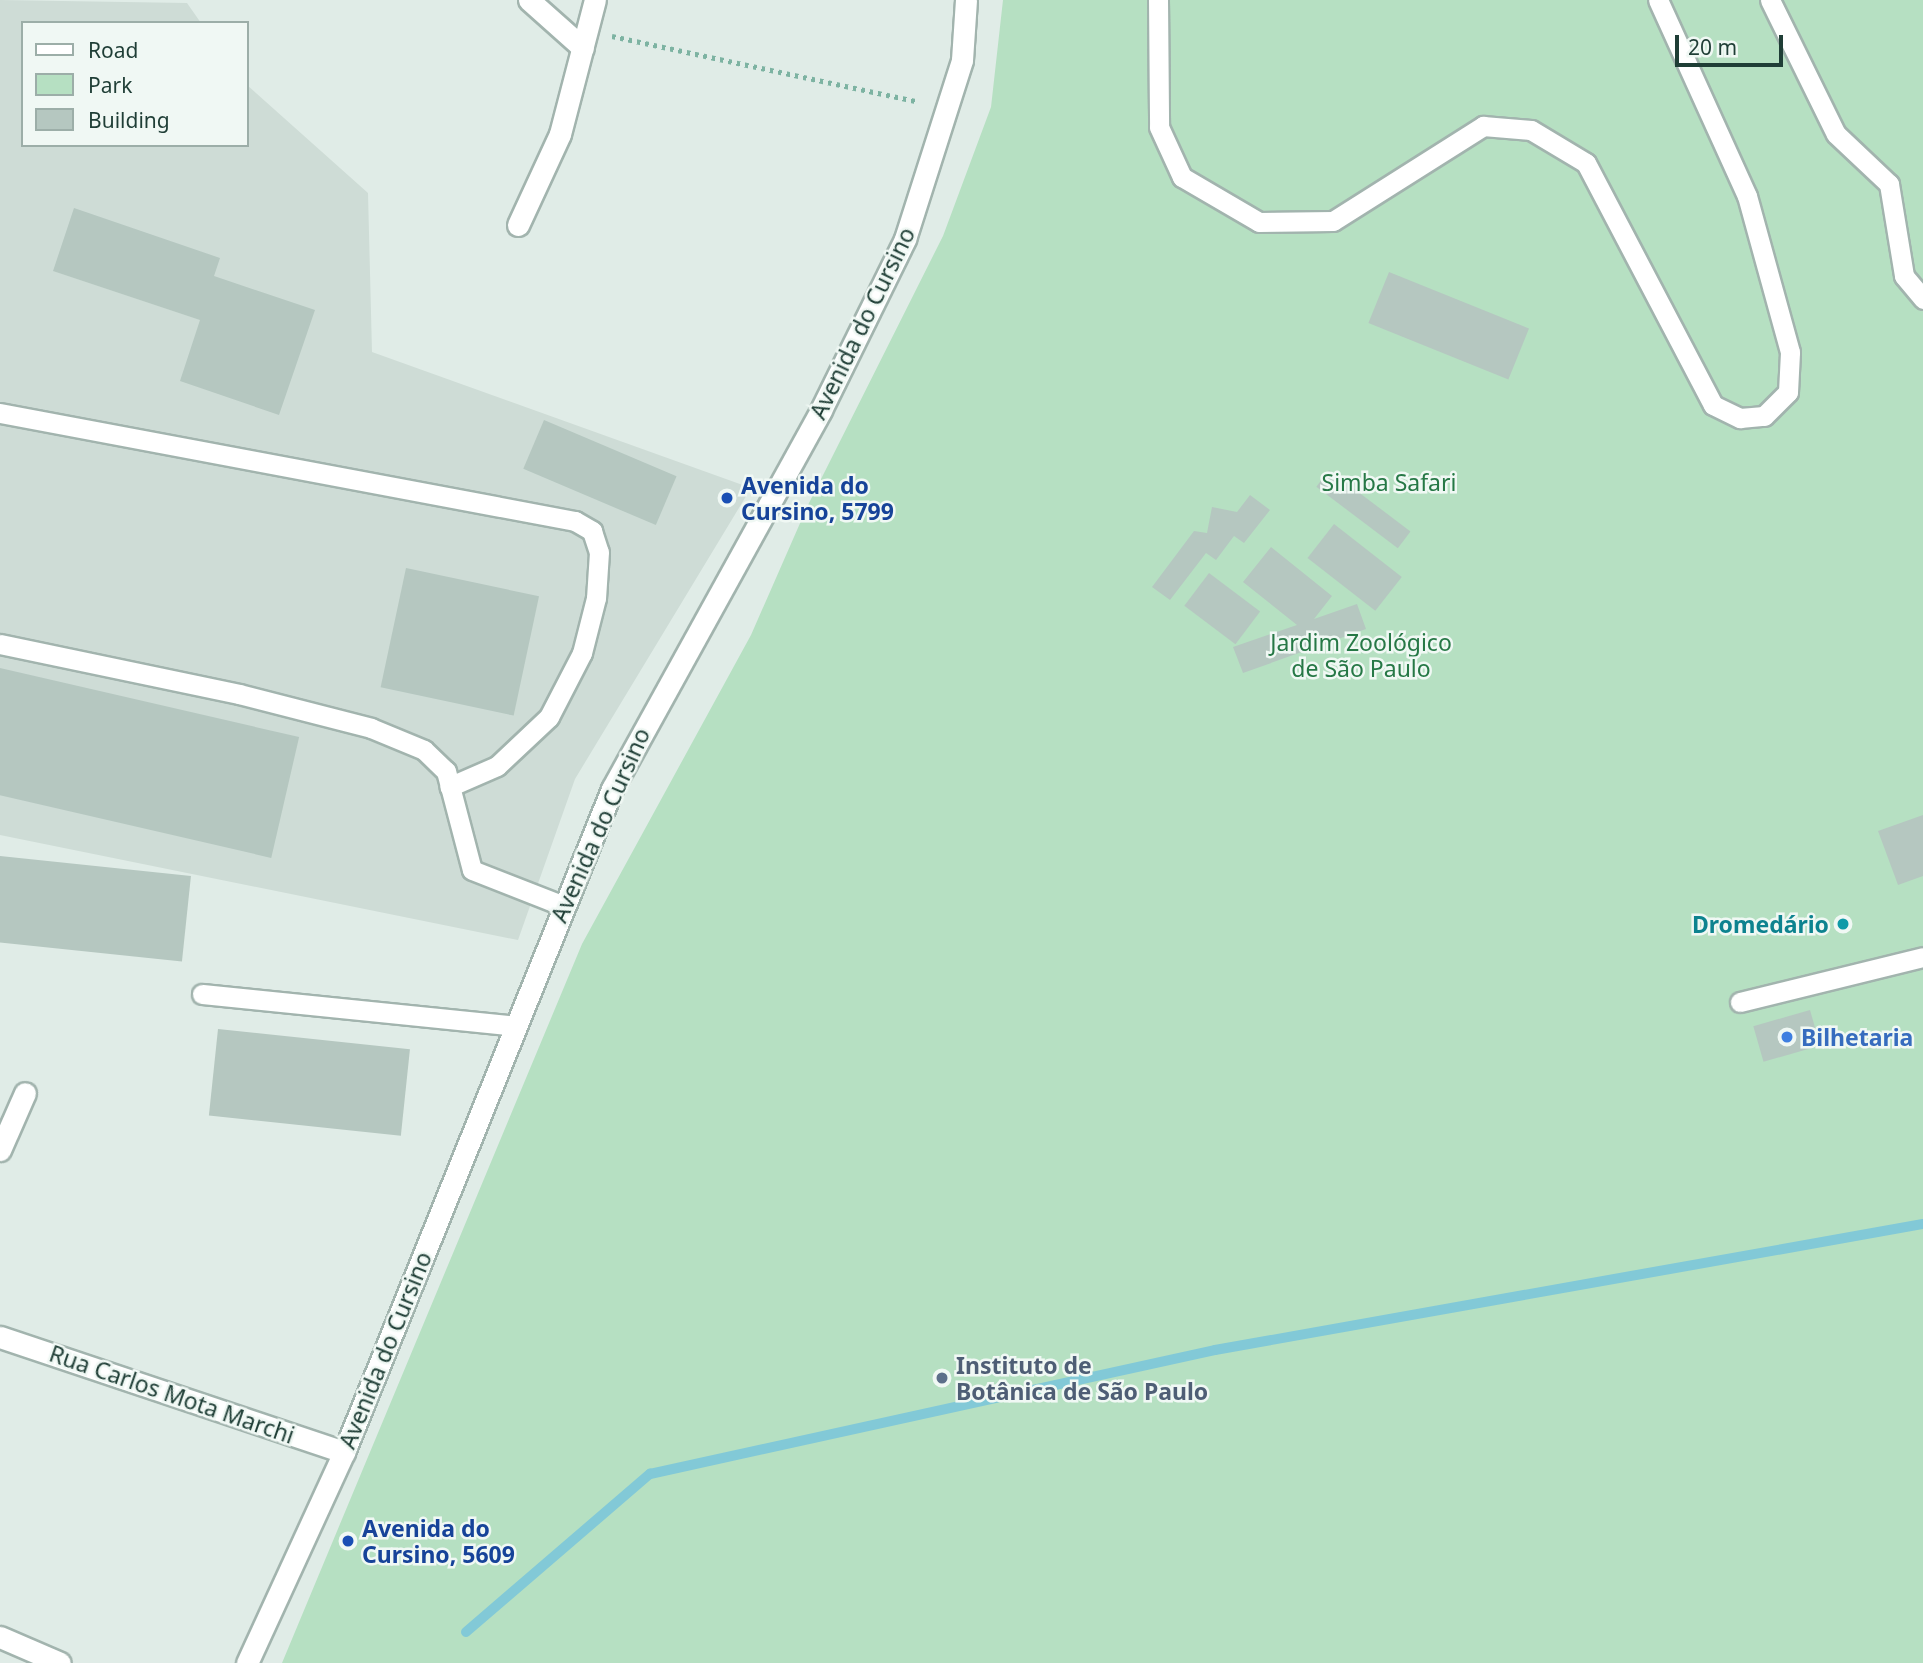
<!DOCTYPE html>
<html>
<head>
<meta charset="utf-8">
<style>
  body { margin:0 }
  #map { position:relative; width:1923px; height:1663px; overflow:hidden; background:#e0ece7; font-family:"Noto Sans",sans-serif }
  div>[style] { position:absolute }
  [style*='--x'] { left:calc(var(--x)*1px); top:calc(var(--y)*1px); width:calc(var(--w)*1px); rotate:calc(var(--a)*1deg) }
  .built>* { inset:0; background:#cedcd6 }
  .green>* { inset:0; background:#b6e0c2 }
  .stream>* { height:10px; margin:-5px; padding:0 5px; transform-origin:5px; border-radius:5px; background:#82c9d7 }
  .building>* { inset:0; background:#b5c7c0; transform-origin:0 0 }
  .path>* { height:4.5px; margin-top:-2.25px; transform-origin:0; background:repeating-linear-gradient(90deg,#7db3a2 0 3.5px,transparent 0 8.5px) }
  .roads { filter:drop-shadow(2px 0 #a2b4ae) drop-shadow(-2px 0 #a2b4ae) drop-shadow(0 2px #a2b4ae) drop-shadow(0 -2px #a2b4ae) }
  .service>* { height:19px; margin:-9.5px; padding:0 9.5px; transform-origin:9.5px; border-radius:9.5px; background:#fff }
  .minor>* { height:21px; margin:-10.5px; padding:0 10.5px; transform-origin:10.5px; border-radius:10.5px; background:#fff }
  .secondary>* { height:21px; margin:-10.5px; padding:0 10.5px; transform-origin:10.5px; border-radius:10.5px; background:#fff }
  .dots>* { width:19px; height:19px; translate:-50% -50%; box-sizing:border-box; border:4px solid #f0f8f4; border-radius:50% }
  span { translate:-50% -50%; white-space:nowrap; text-align:center; line-height:1.15; -webkit-text-stroke:5px #f0f8f4; paint-order:stroke }
  .street-label { font-size:23px; color:#1f3e36 }
  .park-label { font-size:23px; color:#267846 }
  .transit-label { font-size:23px; color:#164399; font-weight:700 }
  .left { translate:0 -50%; text-align:left }
  .culture-label { font-size:23px; color:#0d838f; font-weight:700 }
  .right { translate:-100% -50%; text-align:right }
  .shop-label { font-size:23px; color:#366cbe; font-weight:700 }
  .service-label { font-size:23px; color:#4e5e75; font-weight:700 }
  .legend { position:absolute; left:21px; top:21px; width:228px; height:126px; box-sizing:border-box; background:#f0f8f4; border:2px solid #9caea8; margin:0; padding:9px 12px; list-style:none; font-size:21px; color:#1f3e36 }
  .legend li { display:flex; align-items:center; gap:14px; height:35px }
  .legend b { width:35px; border:2px solid #9caea8 }
  .scale { position:absolute; left:1675px; top:35px; width:108px; height:32px; box-sizing:border-box; border:4px solid #1f3e36; border-top:0; padding-left:9px; font-size:21px; line-height:24px; white-space:nowrap; color:#1f3e36; -webkit-text-stroke:5px #f0f8f4; paint-order:stroke }
</style>
</head>
<body>
<div id="map">
  <div class="built">
    <i style="clip-path:polygon(0 0,187px 3px,201px 23px,23px 23px,23px 145px,247px 145px,247px 85px,368px 193px,372px 352px,751px 488px,575px 779px,518px 940px,0 835px)"></i>
  </div>
  <div class="green">
    <i style="clip-path:polygon(1003px 0,1923px 0,1923px 1663px,282px 1663px,582px 944px,751px 635px,808px 505px,943px 236px,991px 107px)"></i>
  </div>
  <div class="stream">
    <i style="--x:466;--y:1632;--w:243;--a:-40.7"></i>
    <i style="--x:650;--y:1474;--w:578;--a:-12.38"></i>
    <i style="--x:1215;--y:1350;--w:719;--a:-10.09"></i>
  </div>
  <div class="building">
    <i style="clip-path:polygon(74px 208px,220px 258px,214px 276px,315px 310px,279px 415px,180px 381px,200px 320px,53px 271px)"></i>
    <i style="left:1389px;top:272px;width:151px;height:55px;rotate:22deg"></i>
    <i style="left:544px;top:420px;width:144px;height:53px;rotate:23deg"></i>
    <i style="left:1329px;top:470px;width:102px;height:21px;rotate:37deg"></i>
    <i style="clip-path:polygon(1250px 495px,1270px 510px,1244px 543px,1234px 536px,1216px 560px,1206px 553px,1170px 600px,1152px 587px,1194px 531px,1207px 533px,1212px 507px,1237px 512px)"></i>
    <i style="left:1334px;top:524px;width:86px;height:43px;rotate:38deg"></i>
    <i style="clip-path:polygon(1271px 547px,1332px 596px,1314px 619px,1357px 604px,1366px 629px,1243px 673px,1233px 647px,1297px 625px,1243px 582px)"></i>
    <i style="left:406px;top:568px;width:136px;height:122px;rotate:12deg"></i>
    <i style="left:1209px;top:573px;width:64px;height:41px;rotate:37deg"></i>
    <i style="left:0;top:668px;width:307px;height:124px;rotate:13deg"></i>
    <i style="clip-path:polygon(1923px 815px,1923px 876px,1898px 885px,1878px 831px)"></i>
    <i style="left:0;top:856px;width:192px;height:86px;rotate:6deg"></i>
    <i style="left:1810px;top:1010px;width:37px;height:59px;rotate:74deg"></i>
    <i style="left:218px;top:1029px;width:193px;height:87px;rotate:6deg"></i>
  </div>
  <div class="path">
    <i style="--x:612;--y:36;--w:314;--a:12.1"></i>
  </div>
  <div class="roads">
    <div class="service">
      <i style="--x:1158;--y:0;--w:127;--a:89.5"></i>
      <i style="--x:1159;--y:127;--w:55;--a:65.3"></i>
      <i style="--x:1182;--y:177;--w:89;--a:30.3"></i>
      <i style="--x:1259;--y:222;--w:74;--a:-0.8"></i>
      <i style="--x:1333;--y:221;--w:178;--a:-32.3"></i>
      <i style="--x:1483;--y:126;--w:48;--a:4.8"></i>
      <i style="--x:1531;--y:130;--w:64;--a:31"></i>
      <i style="--x:1586;--y:163;--w:273;--a:62.3"></i>
      <i style="--x:1713;--y:405;--w:30;--a:26"></i>
      <i style="--x:1740;--y:418;--w:24;--a:-5"></i>
      <i style="--x:1764;--y:416;--w:34;--a:-45"></i>
      <i style="--x:1788;--y:392;--w:40;--a:-87.1"></i>
      <i style="--x:1790;--y:352;--w:162;--a:-105.4"></i>
      <i style="--x:1747;--y:196;--w:215;--a:-114.4"></i>
      <i style="--x:1770;--y:0;--w:149;--a:63.8"></i>
      <i style="--x:1836;--y:134;--w:73;--a:43.3"></i>
      <i style="--x:1889;--y:184;--w:93;--a:80.7"></i>
      <i style="--x:1904;--y:276;--w:30;--a:50"></i>
      <i style="--x:0;--y:413;--w:585;--a:10.64"></i>
      <i style="--x:575;--y:521;--w:20;--a:30"></i>
      <i style="--x:592;--y:531;--w:22;--a:72"></i>
      <i style="--x:599;--y:552;--w:46;--a:93.7"></i>
      <i style="--x:596;--y:598;--w:57;--a:104.3"></i>
      <i style="--x:582;--y:653;--w:72;--a:117.3"></i>
      <i style="--x:549;--y:717;--w:71;--a:136.7"></i>
      <i style="--x:497;--y:766;--w:52;--a:156.4"></i>
      <i style="--x:0;--y:644;--w:244;--a:11.8"></i>
      <i style="--x:239;--y:694;--w:136;--a:14.4"></i>
      <i style="--x:371;--y:728;--w:57;--a:22.5"></i>
      <i style="--x:424;--y:750;--w:30;--a:44"></i>
      <i style="--x:446;--y:771;--w:102;--a:75.3"></i>
      <i style="--x:472;--y:870;--w:99;--a:21.4"></i>
      <i style="--x:202;--y:994;--w:315;--a:5.8"></i>
      <i style="--x:1740;--y:1002;--w:188;--a:-13.8"></i>
    </div>
    <div class="minor">
      <i style="--x:529;--y:0;--w:72;--a:41.6"></i>
      <i style="--x:518;--y:225;--w:100;--a:-65.2"></i>
      <i style="--x:560;--y:134;--w:138;--a:-75.4"></i>
      <i style="--x:0;--y:1150;--w:62;--a:-66.3"></i>
      <i style="--x:0;--y:1337;--w:363;--a:18.5"></i>
      <i style="--x:0;--y:1637;--w:65;--a:23.4"></i>
    </div>
    <div class="secondary">
      <i style="--x:247;--y:1663;--w:232;--a:-65.3"></i>
      <i style="--x:344;--y:1452;--w:715;--a:-67.99"></i>
      <i style="--x:612;--y:789;--w:433;--a:-61.1"></i>
      <i style="--x:821;--y:410;--w:191;--a:-63.8"></i>
      <i style="--x:905;--y:239;--w:188;--a:-72.3"></i>
      <i style="--x:962;--y:60;--w:60;--a:-86.2"></i>
    </div>
  </div>
  <div class="dots">
    <i style="left:727px;top:498px;background:#1a4fb4"></i>
    <i style="left:1843px;top:924px;background:#0f9aa8"></i>
    <i style="left:1787px;top:1037px;background:#3f7fe0"></i>
    <i style="left:942px;top:1378px;background:#5c6f8a"></i>
    <i style="left:348px;top:1541px;background:#1a4fb4"></i>
  </div>
  <div class="street-label">
    <span style="left:862px;top:323px;rotate:-64deg">Avenida do Cursino</span>
    <span style="left:600px;top:825px;rotate:-66deg">Avenida do Cursino</span>
    <span style="left:385px;top:1350px;rotate:-68deg">Avenida do Cursino</span>
    <span style="left:172px;top:1394px;rotate:19deg">Rua Carlos Mota Marchi</span>
  </div>
  <div class="park-label">
    <span style="left:1389px;top:482px">Simba Safari</span>
    <span style="left:1361px;top:655px">Jardim Zoológico<br>de São Paulo</span>
  </div>
  <div class="transit-label">
    <span class="left" style="left:741px;top:498px">Avenida do<br>Cursino, 5799</span>
    <span class="left" style="left:362px;top:1541px">Avenida do<br>Cursino, 5609</span>
  </div>
  <div class="culture-label">
    <span class="right" style="left:1829px;top:924px">Dromedário</span>
  </div>
  <div class="shop-label">
    <span class="left" style="left:1801px;top:1037px">Bilhetaria</span>
  </div>
  <div class="service-label">
    <span class="left" style="left:956px;top:1378px">Instituto de<br>Botânica de São Paulo</span>
  </div>
  <ul class="legend">
  <li><b style="height:9px;background:#fff"></b>Road</li>
  <li><b style="height:19px;background:#b6e0c2"></b>Park</li>
  <li><b style="height:19px;background:#b5c7c0"></b>Building</li>
  </ul>
  <div class="scale">20 m</div>
</div>
</body>
</html>
